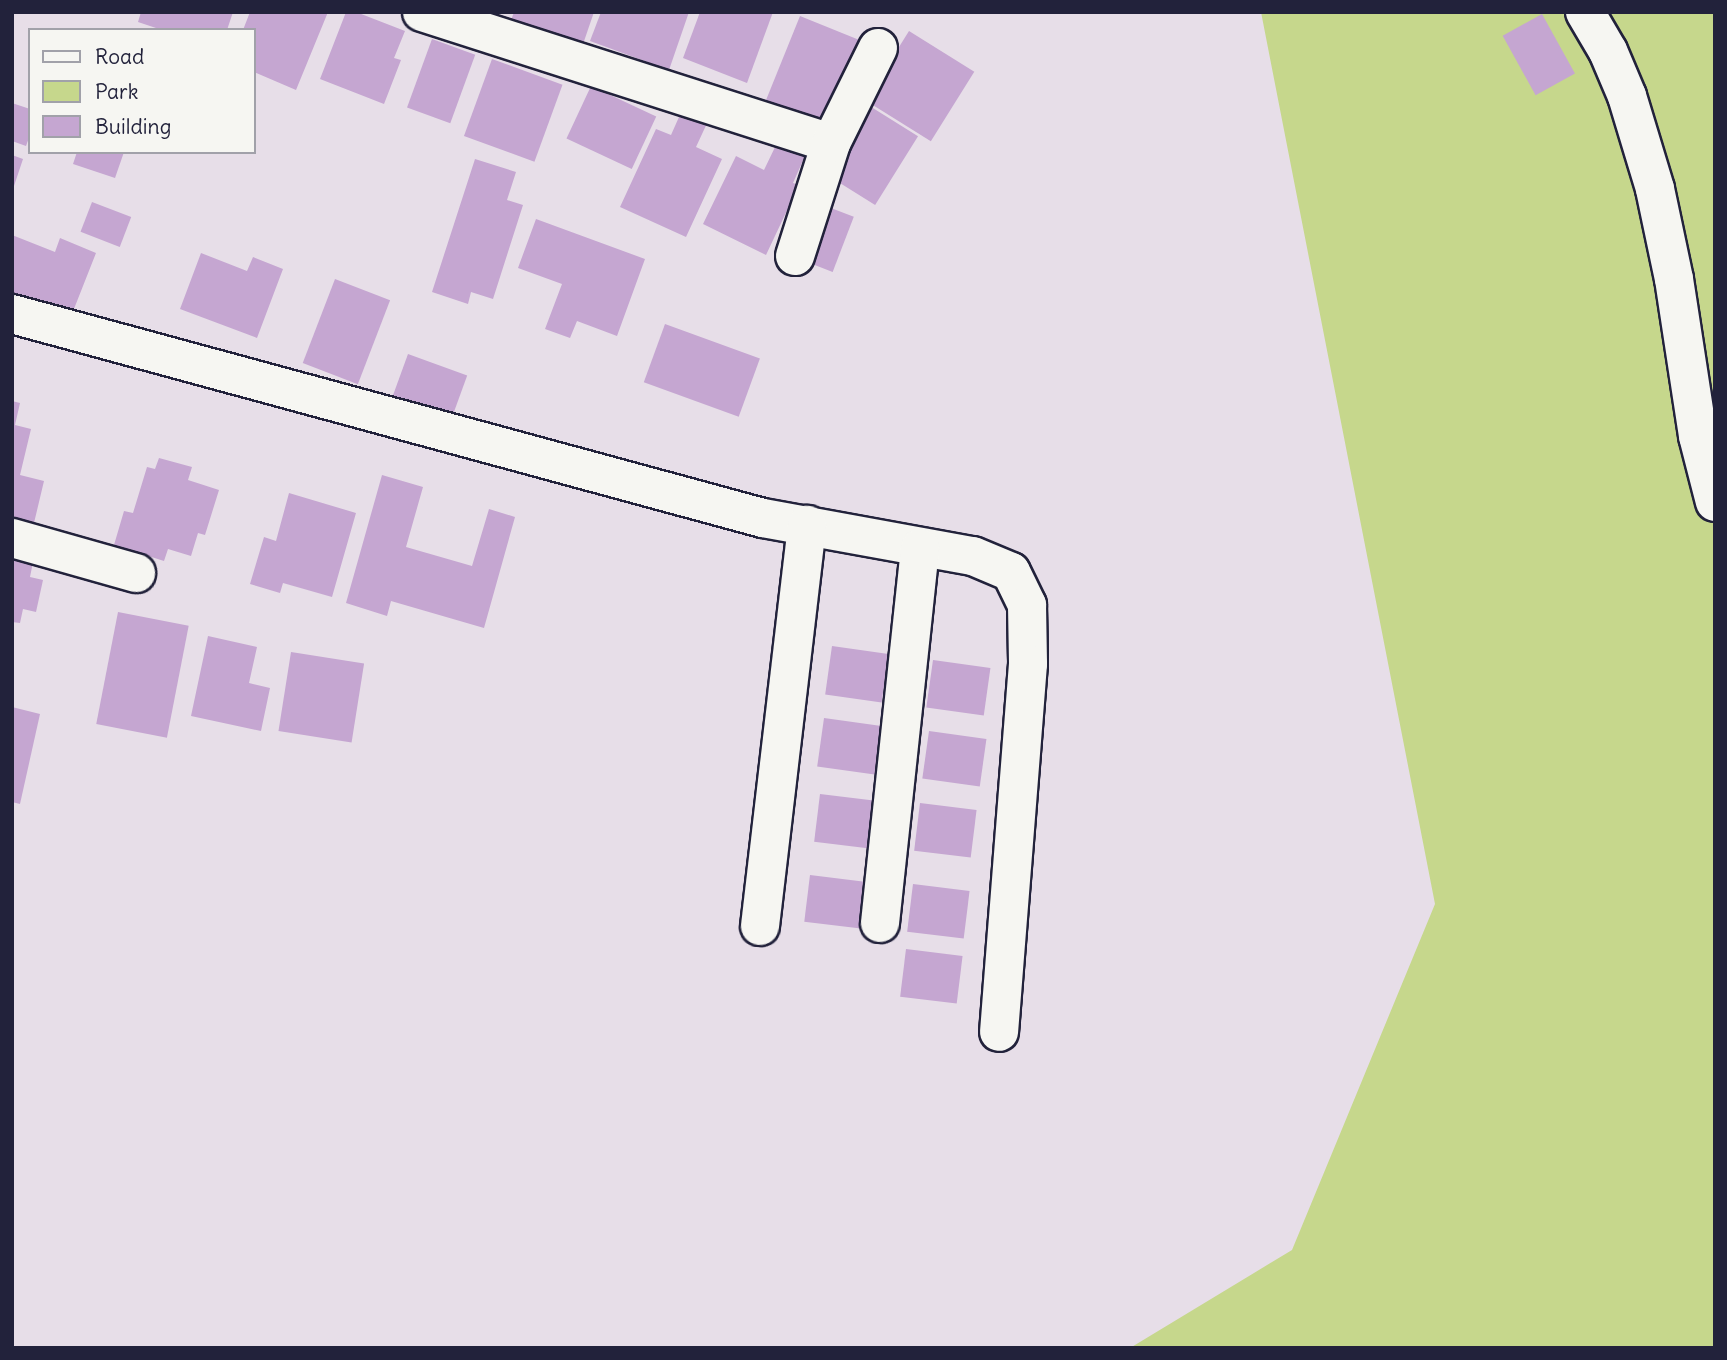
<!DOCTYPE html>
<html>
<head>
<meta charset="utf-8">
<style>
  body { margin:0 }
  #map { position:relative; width:1727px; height:1360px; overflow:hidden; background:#e7dee8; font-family:Delius,sans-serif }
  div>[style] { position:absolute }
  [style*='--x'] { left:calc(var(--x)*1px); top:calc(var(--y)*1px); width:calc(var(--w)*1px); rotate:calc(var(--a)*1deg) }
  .green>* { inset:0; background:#c6d78c }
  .building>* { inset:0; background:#c5a6d1; transform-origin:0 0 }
  .roads { filter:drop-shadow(2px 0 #22223b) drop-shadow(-2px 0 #22223b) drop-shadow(0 2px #22223b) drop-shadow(0 -2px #22223b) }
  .street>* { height:38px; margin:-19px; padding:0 19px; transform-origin:19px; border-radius:19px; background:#f6f6f2 }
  span { translate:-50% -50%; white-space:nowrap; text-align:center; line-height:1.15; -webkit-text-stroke:6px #f6f6f2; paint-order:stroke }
  .frame { position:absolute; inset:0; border:14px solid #22223b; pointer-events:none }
  .legend { position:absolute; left:28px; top:28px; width:228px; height:126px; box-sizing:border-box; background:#f6f6f2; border:2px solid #a1a1a9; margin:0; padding:9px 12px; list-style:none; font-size:21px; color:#22223b }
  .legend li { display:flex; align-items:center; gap:14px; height:35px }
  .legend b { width:35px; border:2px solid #a1a1a9 }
</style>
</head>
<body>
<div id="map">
  <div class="green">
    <i style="clip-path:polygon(1261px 12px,1715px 12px,1715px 1348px,1130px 1348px,1292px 1250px,1435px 904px)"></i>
  </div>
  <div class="building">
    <i style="clip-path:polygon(141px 12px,233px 12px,227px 30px,162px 30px,138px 22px)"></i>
    <i style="clip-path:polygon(250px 12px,328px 12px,296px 90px,254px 72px,254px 30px,243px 30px)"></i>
    <i style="clip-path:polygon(346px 12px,356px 12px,405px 31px,394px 58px,401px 60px,384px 104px,320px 79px)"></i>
    <i style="clip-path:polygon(514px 12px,594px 12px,581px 50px,509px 26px)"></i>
    <i style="clip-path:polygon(601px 12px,689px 12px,669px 70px,590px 41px)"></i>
    <i style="clip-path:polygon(700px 12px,773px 12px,747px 83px,683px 58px)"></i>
    <i style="left:1542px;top:14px;width:68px;height:45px;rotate:61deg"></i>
    <i style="left:800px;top:16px;width:74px;height:96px;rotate:22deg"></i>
    <i style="left:909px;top:31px;width:77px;height:82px;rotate:32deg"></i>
    <i style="left:432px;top:39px;width:46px;height:73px;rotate:20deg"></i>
    <i style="left:492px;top:59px;width:75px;height:82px;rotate:20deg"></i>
    <i style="left:591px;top:86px;width:72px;height:58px;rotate:25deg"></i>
    <i style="clip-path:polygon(12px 103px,30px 109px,30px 135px,26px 146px,12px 141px)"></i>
    <i style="left:868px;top:105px;width:59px;height:81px;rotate:32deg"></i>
    <i style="clip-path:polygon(683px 108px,709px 119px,696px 147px,722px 159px,686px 237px,620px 207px,656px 129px,671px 135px)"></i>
    <i style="clip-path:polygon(777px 143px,805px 156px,793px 183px,799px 185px,766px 255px,703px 224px,736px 156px,764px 170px)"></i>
    <i style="clip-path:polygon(77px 152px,124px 152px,115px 178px,73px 164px)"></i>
    <i style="clip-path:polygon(12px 155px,23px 159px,13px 189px,12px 189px)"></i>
    <i style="clip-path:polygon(475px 159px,516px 172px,507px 200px,523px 205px,493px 299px,471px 292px,468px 304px,432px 292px)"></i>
    <i style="left:92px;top:202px;width:42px;height:32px;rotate:21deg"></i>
    <i style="left:823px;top:205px;width:33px;height:59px;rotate:21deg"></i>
    <i style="clip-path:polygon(536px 219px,645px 259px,617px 336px,577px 321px,570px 338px,545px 329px,562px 284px,518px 268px)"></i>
    <i style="clip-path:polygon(12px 235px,55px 252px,60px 238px,96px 253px,70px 319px,12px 295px)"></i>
    <i style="clip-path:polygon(201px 253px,247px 271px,253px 257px,283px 269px,257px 338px,180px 309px)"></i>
    <i style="left:335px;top:279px;width:59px;height:90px;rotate:21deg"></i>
    <i style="left:665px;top:324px;width:101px;height:62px;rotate:20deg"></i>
    <i style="left:408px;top:354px;width:63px;height:51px;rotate:20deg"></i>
    <i style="clip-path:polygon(12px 401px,20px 403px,15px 425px,31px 429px,20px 475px,44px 481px,34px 523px,12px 518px)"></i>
    <i style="clip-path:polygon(159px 458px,192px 467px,188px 480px,219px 490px,205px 535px,198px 533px,191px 556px,168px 549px,164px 561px,114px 545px,124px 511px,133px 513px,147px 467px,155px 469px)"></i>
    <i style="clip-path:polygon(382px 475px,423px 487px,406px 547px,472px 566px,489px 509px,515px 517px,484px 628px,391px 601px,387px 616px,346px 603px)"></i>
    <i style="clip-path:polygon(289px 493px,356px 513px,332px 597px,283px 583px,280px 593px,250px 584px,264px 537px,276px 541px)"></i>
    <i style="clip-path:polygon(12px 552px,34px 557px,30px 577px,43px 580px,36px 612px,23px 609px,20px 623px,12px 622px)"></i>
    <i style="left:118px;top:612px;width:72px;height:114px;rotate:11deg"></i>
    <i style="clip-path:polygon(208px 636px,257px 647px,249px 683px,270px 688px,261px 731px,191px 716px)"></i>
    <i style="left:832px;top:646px;width:57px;height:49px;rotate:8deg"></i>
    <i style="left:291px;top:652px;width:74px;height:80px;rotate:9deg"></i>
    <i style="left:933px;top:660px;width:58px;height:48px;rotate:8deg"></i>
    <i style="clip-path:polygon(12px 707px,40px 714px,20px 804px,12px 802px)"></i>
    <i style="left:824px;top:718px;width:58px;height:49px;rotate:8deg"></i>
    <i style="left:929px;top:731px;width:58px;height:48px;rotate:8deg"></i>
    <i style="left:820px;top:794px;width:56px;height:48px;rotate:7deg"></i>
    <i style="left:920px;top:803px;width:57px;height:48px;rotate:7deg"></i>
    <i style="left:810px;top:875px;width:57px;height:47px;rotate:7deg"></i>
    <i style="left:913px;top:884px;width:57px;height:48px;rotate:7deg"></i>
    <i style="left:906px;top:949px;width:57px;height:48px;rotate:7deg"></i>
  </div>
  <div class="roads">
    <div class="street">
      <i style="--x:422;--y:12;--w:429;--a:17.8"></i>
      <i style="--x:1585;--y:12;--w:45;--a:59.5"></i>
      <i style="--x:1608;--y:51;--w:49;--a:67.1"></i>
      <i style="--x:1627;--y:96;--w:97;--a:73.2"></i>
      <i style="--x:1655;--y:189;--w:92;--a:78.1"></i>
      <i style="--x:1674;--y:279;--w:159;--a:81.3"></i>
      <i style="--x:1698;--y:436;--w:68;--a:75.6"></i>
      <i style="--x:795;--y:256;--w:119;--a:-72.3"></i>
      <i style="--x:831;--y:143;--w:106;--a:-63.7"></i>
      <i style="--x:12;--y:314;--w:778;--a:15.2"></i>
      <i style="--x:763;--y:518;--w:213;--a:10.3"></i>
      <i style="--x:973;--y:556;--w:41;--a:22.8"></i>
      <i style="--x:1011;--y:572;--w:37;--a:64"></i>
      <i style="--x:1027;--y:605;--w:59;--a:89"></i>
      <i style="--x:1028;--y:664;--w:369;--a:94.5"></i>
      <i style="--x:12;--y:538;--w:129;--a:15.8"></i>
      <i style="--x:880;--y:923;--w:377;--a:-83.9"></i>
      <i style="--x:760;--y:926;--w:404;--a:-83.3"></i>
    </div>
  </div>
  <div class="frame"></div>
  <ul class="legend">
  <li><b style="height:9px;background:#f6f6f2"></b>Road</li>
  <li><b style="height:19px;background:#c6d78c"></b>Park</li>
  <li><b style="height:19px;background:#c5a6d1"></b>Building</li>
  </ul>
</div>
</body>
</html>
